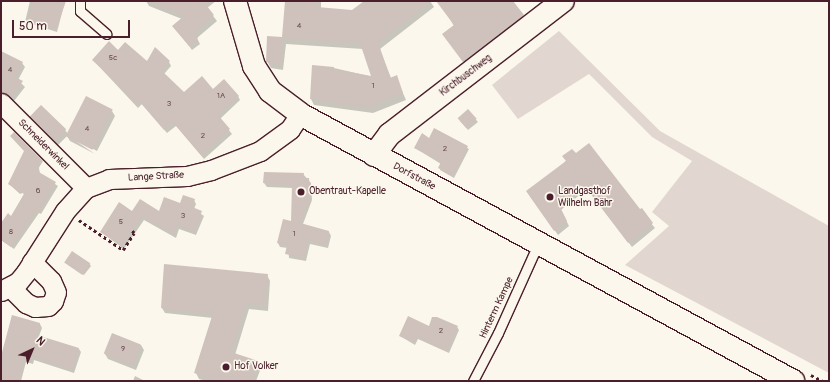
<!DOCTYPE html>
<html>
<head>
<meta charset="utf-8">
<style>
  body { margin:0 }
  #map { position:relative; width:830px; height:382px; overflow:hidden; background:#fbf7ec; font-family:Pangolin,sans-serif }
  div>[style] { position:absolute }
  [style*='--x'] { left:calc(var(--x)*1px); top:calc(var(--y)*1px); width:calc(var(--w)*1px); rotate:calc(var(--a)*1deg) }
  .green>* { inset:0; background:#e2d7d0 }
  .shadow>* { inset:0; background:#0003 }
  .building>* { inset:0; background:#cfc2bc; transform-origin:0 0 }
  .path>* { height:2.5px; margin-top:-1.25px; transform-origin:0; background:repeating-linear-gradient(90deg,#4a1f2b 0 3px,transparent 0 6px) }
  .roads { filter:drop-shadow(1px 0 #4a1f2b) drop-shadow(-1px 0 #4a1f2b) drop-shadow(0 1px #4a1f2b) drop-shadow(0 -1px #4a1f2b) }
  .service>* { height:9px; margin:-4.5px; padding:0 4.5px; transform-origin:4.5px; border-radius:4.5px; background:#fbf7ec }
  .minor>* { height:19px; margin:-9.5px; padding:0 9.5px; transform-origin:9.5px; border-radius:9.5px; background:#fbf7ec }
  .tertiary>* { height:22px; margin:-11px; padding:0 11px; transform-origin:11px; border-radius:11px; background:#fbf7ec }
  .secondary>* { height:22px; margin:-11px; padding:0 11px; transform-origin:11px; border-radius:11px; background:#fbf7ec }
  .dots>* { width:11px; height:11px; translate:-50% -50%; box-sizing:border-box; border:2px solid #fbf7ec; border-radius:50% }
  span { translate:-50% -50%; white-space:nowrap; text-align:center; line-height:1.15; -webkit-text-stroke:3px #fbf7ec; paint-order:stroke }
  .number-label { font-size:8px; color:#6b484f }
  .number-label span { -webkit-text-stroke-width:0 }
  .street-label { font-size:10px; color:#4a1f2b }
  .poi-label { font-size:10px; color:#4a1f2b }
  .left { translate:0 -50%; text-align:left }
  .frame { position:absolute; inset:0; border:2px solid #4a1f2b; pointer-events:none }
  .north { position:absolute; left:12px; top:330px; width:40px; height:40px; -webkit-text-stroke:3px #fbf7ec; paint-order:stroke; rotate:44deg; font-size:11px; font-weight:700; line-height:16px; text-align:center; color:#4a1f2b }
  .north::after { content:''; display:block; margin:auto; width:14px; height:18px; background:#4a1f2b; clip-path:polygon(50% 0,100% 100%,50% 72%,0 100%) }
  .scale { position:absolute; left:12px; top:20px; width:118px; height:18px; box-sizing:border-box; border:2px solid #4a1f2b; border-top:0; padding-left:5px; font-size:12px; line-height:14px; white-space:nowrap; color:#4a1f2b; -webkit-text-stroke:3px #fbf7ec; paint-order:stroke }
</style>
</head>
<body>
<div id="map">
  <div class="green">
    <i style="clip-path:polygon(559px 31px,660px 131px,829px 226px,829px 373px,625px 265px,669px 226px,652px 212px,692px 161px,652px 137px,589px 74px,518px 119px,492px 85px)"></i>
  </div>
  <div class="shadow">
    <i style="clip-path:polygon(30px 1px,65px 1px,57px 32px,25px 22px)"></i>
    <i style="clip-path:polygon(146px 1px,216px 1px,207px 8px,217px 21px,197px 38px,200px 44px,192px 50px,174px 26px,182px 19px,149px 6px)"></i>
    <i style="clip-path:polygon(286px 1px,321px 1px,321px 8px,352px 11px,366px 1px,430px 1px,434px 7px,380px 49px,391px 78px,396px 77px,406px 100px,373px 113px,314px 105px,311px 99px,313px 66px,334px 68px,373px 77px,363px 49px,286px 44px,283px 70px,271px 68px,267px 61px,283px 38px)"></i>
    <i style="clip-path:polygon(464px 1px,512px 1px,527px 23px,468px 68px,443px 34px,454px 26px,447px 14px)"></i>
    <i style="clip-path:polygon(118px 51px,147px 63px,169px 62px,171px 66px,164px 74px,184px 93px,213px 90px,238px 96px,240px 100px,220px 119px,232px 134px,204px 159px,176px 126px,167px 133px,142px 104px,138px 108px,93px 60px)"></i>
    <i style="clip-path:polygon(1px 52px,22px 63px,25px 67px,18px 80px,25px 87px,14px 101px,1px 96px)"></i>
    <i style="clip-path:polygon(112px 111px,115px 116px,97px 151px,70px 137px,95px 154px,70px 141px,67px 136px,58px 145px,31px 116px,65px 130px,68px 134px)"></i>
    <i style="clip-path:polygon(468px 111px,478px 122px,468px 130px,460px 121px)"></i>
    <i style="clip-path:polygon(435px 129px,469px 149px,454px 178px,440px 170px,441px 164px,415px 148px,430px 139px)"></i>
    <i style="clip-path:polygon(24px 154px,39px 168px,40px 174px,58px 186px,41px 214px,39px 213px,14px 249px,1px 240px,1px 225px,12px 217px,25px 192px,20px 194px,9px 184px)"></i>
    <i style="clip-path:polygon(566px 161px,640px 210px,655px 228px,632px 247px,587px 189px,561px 210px,569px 226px,558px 235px,530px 196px)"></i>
    <i style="clip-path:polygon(303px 174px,311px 183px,312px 200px,303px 224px,329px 232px,331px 236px,328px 248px,310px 244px,306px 261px,289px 258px,288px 248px,280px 247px,278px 243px,292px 222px,293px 188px,267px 187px,264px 183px)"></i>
    <i style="clip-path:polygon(194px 200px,196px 204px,194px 209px,204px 216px,196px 235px,179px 229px,176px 238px,144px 220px,124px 249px,101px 232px,133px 212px,160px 212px)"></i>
    <i style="clip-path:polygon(66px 263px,89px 263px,91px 266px,84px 275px)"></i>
    <i style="clip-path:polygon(267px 275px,270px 281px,268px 311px,249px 309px,235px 355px,257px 362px,261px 368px,256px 381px,206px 381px,199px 379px,196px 373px,213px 318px,165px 313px,162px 308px)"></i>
    <i style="clip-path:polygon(12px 316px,40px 324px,42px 328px,39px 336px,79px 349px,81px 352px,74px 373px,34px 360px,33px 364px,26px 362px,21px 381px,1px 381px,1px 360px)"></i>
    <i style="clip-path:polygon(457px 327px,459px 330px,449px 353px,418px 339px,415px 345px,400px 336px)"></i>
    <i style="clip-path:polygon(141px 345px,144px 350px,136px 370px,108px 359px,105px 354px)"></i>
    <i style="clip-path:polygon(135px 376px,145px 381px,133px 381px)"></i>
  </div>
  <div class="building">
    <i style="clip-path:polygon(33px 1px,66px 1px,56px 30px,27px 21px)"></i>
    <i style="clip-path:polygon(148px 1px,203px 1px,214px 15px,194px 32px,198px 38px,189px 46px,172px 26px,184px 16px)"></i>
    <i style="clip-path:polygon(285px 1px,318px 1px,317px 7px,352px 10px,364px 1px,431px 1px,378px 42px,390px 78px,397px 75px,403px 93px,369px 107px,310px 99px,312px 65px,334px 67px,334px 69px,371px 76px,360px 43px,283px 38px,280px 64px,266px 62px,267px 36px,282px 37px)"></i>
    <i style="clip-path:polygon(436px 1px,513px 1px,524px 15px,463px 62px,442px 34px,454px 25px)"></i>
    <i style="clip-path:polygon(109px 41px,118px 50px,125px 42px,147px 61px,155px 47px,170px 61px,161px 70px,184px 92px,202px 76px,213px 89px,224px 79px,239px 96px,218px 115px,230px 129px,201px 155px,173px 122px,164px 130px,139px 101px,135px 104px,114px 80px,92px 60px)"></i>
    <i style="clip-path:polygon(1px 51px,23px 62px,15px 77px,23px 81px,11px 97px,1px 92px)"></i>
    <i style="left:86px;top:96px;width:30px;height:45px;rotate:27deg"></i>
    <i style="left:41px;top:105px;width:35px;height:16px;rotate:44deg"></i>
    <i style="left:468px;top:109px;width:13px;height:14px;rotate:48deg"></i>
    <i style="clip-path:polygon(434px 128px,468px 146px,453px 176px,438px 168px,441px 162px,414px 148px,422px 133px,429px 138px)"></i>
    <i style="clip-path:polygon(14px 132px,43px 161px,37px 171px,56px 182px,39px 211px,37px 210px,11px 247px,1px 240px,1px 223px,8px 213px,11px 216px,24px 194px,8px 184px,24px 151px,10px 136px)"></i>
    <i style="clip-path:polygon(589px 143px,640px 209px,642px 208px,653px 223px,628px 243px,584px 185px,559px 205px,567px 221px,554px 231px,526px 191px,566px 161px,562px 156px,572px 149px,576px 153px)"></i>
    <i style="clip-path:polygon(264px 172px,304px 173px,303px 178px,309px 178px,310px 196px,300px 223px,329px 231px,326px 245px,308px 240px,304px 258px,285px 254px,287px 245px,277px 243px,283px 219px,291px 221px,292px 185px,263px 183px)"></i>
    <i style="clip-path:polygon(183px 195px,195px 199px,192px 207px,202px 211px,194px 232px,177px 225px,174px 234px,141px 217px,122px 246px,100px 232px,119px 202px,132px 211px,140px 199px,159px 211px,164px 197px,180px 203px)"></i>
    <i style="left:72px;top:251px;width:22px;height:14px;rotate:34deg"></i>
    <i style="clip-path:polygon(164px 264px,268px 274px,265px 305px,246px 304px,231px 352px,258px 361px,252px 381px,219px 381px,194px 373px,213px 313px,161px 308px)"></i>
    <i style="clip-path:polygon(12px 315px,40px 323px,37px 335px,79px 348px,73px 370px,32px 357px,31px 361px,24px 359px,19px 381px,1px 381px,1px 356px)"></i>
    <i style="clip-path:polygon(408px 316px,429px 326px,432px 317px,437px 317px,458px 326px,447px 351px,416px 337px,413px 342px,399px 336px)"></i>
    <i style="left:112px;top:333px;width:31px;height:22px;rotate:22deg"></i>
  </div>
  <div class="path">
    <i style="--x:79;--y:220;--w:53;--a:34.3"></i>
    <i style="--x:123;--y:250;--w:20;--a:-57"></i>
    <i style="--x:134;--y:233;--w:3;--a:-135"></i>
    <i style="--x:811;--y:375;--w:13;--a:27"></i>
  </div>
  <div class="roads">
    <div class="service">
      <i style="--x:80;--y:1;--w:10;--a:90"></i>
      <i style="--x:80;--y:11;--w:35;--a:41"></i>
      <i style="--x:473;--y:381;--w:54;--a:-62.5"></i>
      <i style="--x:498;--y:333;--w:98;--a:-65.8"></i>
    </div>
    <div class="minor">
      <i style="--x:1;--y:103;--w:120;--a:45"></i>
      <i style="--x:10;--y:287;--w:23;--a:45"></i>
      <i style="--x:26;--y:303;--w:10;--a:24"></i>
      <i style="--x:35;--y:307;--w:13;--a:-4"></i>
      <i style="--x:48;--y:306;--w:7;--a:-45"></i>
      <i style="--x:53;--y:301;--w:9;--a:-72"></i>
      <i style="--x:56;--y:292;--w:12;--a:-114"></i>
      <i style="--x:51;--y:281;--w:27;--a:-135"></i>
      <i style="--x:1;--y:291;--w:19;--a:-28"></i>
      <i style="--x:18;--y:282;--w:13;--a:-51"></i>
      <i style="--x:26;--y:272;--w:72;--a:-57.4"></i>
      <i style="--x:65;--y:211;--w:31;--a:-48"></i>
      <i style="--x:86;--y:188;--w:25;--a:-21"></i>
      <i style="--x:109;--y:179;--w:78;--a:-2.2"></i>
      <i style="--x:187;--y:176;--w:25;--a:-14"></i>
      <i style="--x:211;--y:170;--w:53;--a:-21.2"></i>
      <i style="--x:260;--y:151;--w:37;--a:-36"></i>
      <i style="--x:290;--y:129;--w:18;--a:-56"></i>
    </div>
    <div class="tertiary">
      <i style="--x:374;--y:155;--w:26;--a:-53"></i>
      <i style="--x:390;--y:134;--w:218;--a:-37.6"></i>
    </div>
    <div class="secondary">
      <i style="--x:235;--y:1;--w:68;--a:73.7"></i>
      <i style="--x:254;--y:66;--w:30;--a:57"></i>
      <i style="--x:270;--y:91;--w:38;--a:37"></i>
      <i style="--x:300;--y:114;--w:561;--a:28.44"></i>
    </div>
  </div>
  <div class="dots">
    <i style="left:301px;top:192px;background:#4a1f2b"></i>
    <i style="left:550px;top:197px;background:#4a1f2b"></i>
    <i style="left:226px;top:367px;background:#4a1f2b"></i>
  </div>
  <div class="number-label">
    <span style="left:299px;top:26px">4</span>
    <span style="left:113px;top:58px">5c</span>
    <span style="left:10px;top:70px">4</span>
    <span style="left:373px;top:86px">1</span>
    <span style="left:221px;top:96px">1A</span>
    <span style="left:169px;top:104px">3</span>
    <span style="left:87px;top:129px">4</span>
    <span style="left:203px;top:136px">2</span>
    <span style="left:445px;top:149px">2</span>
    <span style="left:38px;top:191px">6</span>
    <span style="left:183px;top:216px">3</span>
    <span style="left:121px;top:222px">5</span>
    <span style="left:11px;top:232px">8</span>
    <span style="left:294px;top:234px">1</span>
    <span style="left:441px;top:331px">2</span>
    <span style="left:123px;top:349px">9</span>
  </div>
  <div class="street-label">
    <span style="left:466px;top:76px;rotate:-37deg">Kirchbuschweg</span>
    <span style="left:43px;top:145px;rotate:45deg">Schneiderwinkel</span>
    <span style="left:156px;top:177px;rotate:-3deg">Lange Straße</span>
    <span style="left:414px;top:177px;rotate:28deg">Dorfstraße</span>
    <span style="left:497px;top:308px;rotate:-65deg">Hinterm Kampe</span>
  </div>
  <div class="poi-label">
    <span class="left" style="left:558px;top:197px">Landgasthof<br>Wilhelm Bähr</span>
    <span class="left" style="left:309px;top:192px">Obentraut-Kapelle</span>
    <span class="left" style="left:234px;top:367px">Hof Volker</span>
  </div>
  <div class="frame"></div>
  <div class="north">N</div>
  <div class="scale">50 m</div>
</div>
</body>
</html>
